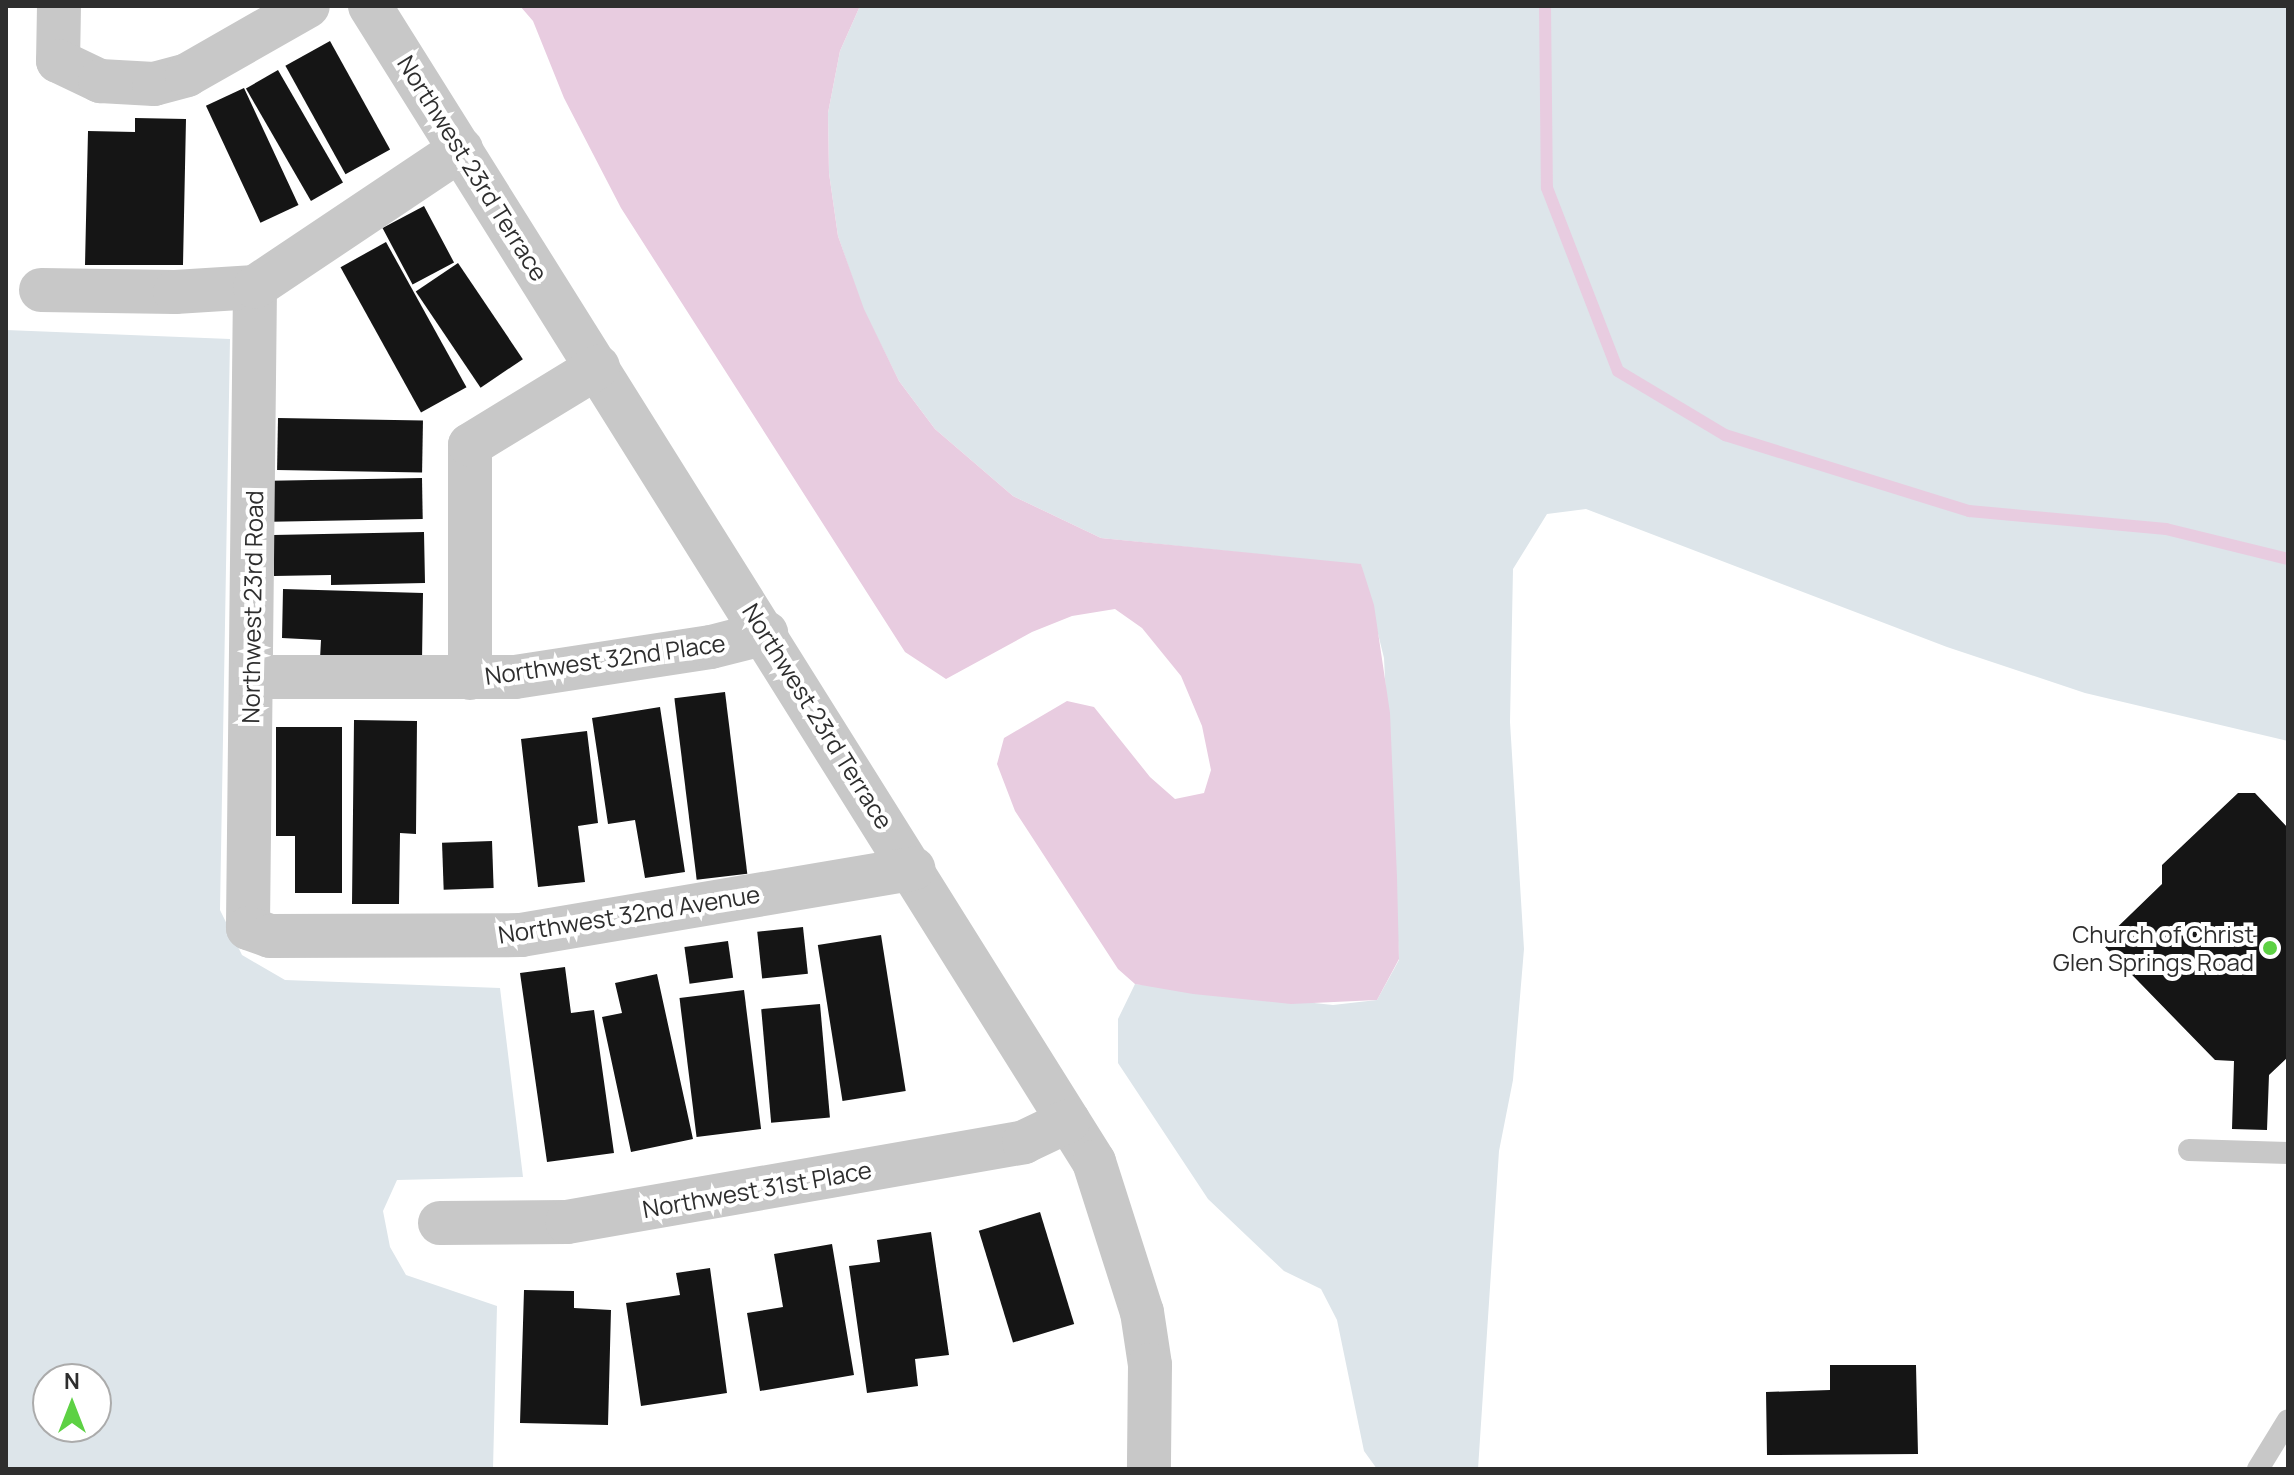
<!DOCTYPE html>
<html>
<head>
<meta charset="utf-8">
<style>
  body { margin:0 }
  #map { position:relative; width:2294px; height:1475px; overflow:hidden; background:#fff; font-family:Manrope,sans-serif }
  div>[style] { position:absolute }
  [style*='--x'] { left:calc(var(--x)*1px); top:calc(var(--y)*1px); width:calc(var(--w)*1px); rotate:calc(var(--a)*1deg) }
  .green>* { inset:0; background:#dde5ea }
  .water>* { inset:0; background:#e8cce0 }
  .stream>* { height:12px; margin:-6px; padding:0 6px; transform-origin:6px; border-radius:6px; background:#e8cce0 }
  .building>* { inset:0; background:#151515; transform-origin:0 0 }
  .service>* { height:22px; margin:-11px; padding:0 11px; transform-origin:11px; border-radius:11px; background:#c8c8c8 }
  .minor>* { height:44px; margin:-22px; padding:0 22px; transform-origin:22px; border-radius:22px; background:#c8c8c8 }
  .dots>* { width:22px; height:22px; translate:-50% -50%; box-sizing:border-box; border:4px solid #fff; border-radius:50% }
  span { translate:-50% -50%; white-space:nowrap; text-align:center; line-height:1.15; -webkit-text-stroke:8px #fff; paint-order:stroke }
  .street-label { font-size:24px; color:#2e2e2e }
  .poi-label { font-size:24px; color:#2e2e2e }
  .right { translate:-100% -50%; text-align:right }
  .frame { position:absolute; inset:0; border:8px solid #2e2e2e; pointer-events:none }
  .north { position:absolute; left:32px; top:1363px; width:80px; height:80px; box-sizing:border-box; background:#fff; border:2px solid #ababab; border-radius:50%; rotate:0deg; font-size:22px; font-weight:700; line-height:32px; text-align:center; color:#2e2e2e }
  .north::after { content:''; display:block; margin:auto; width:28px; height:36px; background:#5dd144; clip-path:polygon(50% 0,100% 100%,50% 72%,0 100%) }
</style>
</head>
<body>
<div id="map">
  <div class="green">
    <i style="clip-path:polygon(860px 6px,2288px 6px,2288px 741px,2085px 693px,1947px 647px,1586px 509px,1547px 514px,1513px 569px,1510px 722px,1524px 949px,1513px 1080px,1499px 1151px,1478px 1469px,1377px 1469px,1364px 1451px,1337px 1320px,1321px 1289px,1284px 1271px,1208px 1199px,1118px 1063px,1118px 1019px,1135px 984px,1333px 1005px,1377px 1000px,1399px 960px,1384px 658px,1361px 565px,1101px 538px,1013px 496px,935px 429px,899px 381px,863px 309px,838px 236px,829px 173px,828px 113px,840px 51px)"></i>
    <i style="clip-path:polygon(evenodd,6px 330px,230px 339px,220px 910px,242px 955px,285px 980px,500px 988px,523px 1177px,397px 1180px,383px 1211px,390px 1247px,406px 1275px,497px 1306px,493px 1469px,6px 1469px,6px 330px,48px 1379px,96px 1379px,96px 1427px,48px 1427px,48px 1379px)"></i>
  </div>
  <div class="water">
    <i style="clip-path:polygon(520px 6px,860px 6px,840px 51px,828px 113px,829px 173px,838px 236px,864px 309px,899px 381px,935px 429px,1013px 496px,1101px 538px,1361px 564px,1374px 605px,1390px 713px,1397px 877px,1399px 959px,1377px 1000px,1291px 1004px,1193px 994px,1135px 984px,1118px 969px,1015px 811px,997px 764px,1004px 738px,1067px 701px,1094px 707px,1150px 777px,1175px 799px,1204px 793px,1211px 770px,1202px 726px,1181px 676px,1142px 628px,1115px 609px,1072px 616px,1032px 632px,946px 679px,905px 652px,621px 208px,564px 98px,533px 21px)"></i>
  </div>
  <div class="stream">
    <i style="--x:1545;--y:6;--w:182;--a:89.4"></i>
    <i style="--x:1547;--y:188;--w:196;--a:68.8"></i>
    <i style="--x:1618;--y:371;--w:125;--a:30.9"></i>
    <i style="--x:1725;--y:435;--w:256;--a:17.3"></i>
    <i style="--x:1969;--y:511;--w:198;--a:5.2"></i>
    <i style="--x:2166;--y:529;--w:126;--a:13.8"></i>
  </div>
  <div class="building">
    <i style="left:330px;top:41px;width:124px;height:51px;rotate:61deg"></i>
    <i style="left:278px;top:70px;width:130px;height:37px;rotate:60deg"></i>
    <i style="left:244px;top:88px;width:129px;height:42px;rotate:65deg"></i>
    <i style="clip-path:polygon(135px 118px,186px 119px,183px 265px,85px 265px,88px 131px,135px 132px)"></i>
    <i style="left:424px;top:206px;width:64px;height:47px;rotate:62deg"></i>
    <i style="left:386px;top:242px;width:166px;height:52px;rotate:61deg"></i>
    <i style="left:458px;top:263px;width:116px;height:51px;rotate:56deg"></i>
    <i style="left:278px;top:418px;width:145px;height:52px;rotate:1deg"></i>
    <i style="left:422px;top:478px;width:41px;height:151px;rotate:89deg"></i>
    <i style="clip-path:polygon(424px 532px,425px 583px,331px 585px,331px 575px,274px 576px,273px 535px)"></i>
    <i style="clip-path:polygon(283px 589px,423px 593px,422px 661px,320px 659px,321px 640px,282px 638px)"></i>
    <i style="left:725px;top:692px;width:183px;height:51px;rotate:83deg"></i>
    <i style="clip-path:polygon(660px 707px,685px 872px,645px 878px,635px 820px,608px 824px,592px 718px)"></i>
    <i style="clip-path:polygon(354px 720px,417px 721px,416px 834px,400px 833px,399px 904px,352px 904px)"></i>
    <i style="clip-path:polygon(276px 727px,342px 727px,342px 893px,295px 893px,295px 836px,276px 836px)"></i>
    <i style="clip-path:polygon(587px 731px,598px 823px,578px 826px,585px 882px,538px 887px,521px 739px)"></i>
    <i style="clip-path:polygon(2238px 793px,2255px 793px,2288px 828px,2288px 1057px,2269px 1075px,2267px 1130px,2232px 1129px,2234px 1061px,2215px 1060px,2101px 943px,2162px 884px,2162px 865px)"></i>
    <i style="left:492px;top:841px;width:47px;height:50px;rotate:88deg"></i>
    <i style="left:803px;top:927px;width:47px;height:46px;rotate:84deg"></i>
    <i style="left:881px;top:935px;width:158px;height:64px;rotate:81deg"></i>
    <i style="left:728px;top:941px;width:37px;height:44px;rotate:82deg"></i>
    <i style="clip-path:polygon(565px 967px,571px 1013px,594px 1010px,614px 1153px,547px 1162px,520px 973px)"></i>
    <i style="clip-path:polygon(657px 974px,693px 1139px,631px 1152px,602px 1017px,622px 1013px,615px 983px)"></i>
    <i style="left:744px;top:990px;width:140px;height:65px;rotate:83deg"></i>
    <i style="left:820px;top:1004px;width:114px;height:59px;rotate:85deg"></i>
    <i style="left:1040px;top:1212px;width:117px;height:64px;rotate:73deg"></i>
    <i style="clip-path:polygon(931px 1232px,949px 1355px,915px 1359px,918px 1386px,867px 1393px,849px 1266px,880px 1262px,877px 1240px)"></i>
    <i style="clip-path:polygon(832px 1244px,854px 1375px,760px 1391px,747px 1313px,783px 1307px,774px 1254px)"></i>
    <i style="clip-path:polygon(710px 1268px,727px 1393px,641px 1406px,626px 1303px,680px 1295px,676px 1273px)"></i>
    <i style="clip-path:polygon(524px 1290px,574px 1291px,574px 1308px,611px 1310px,608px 1425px,520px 1423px)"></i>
    <i style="clip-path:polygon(1830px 1365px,1916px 1365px,1918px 1454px,1767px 1455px,1766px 1392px,1830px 1390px)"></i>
  </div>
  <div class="service">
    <i style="--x:2189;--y:1150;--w:99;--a:1.7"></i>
    <i style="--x:2258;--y:1469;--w:57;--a:-58.5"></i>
  </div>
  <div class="minor">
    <i style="--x:59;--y:6;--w:55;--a:91"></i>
    <i style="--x:58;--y:61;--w:47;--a:25.5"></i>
    <i style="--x:100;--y:81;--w:54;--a:3.2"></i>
    <i style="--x:154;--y:84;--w:34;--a:-15"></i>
    <i style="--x:187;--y:75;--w:139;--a:-29.7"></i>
    <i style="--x:370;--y:6;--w:1364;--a:57.94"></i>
    <i style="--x:1094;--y:1162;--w:157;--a:72.3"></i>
    <i style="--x:1142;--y:1312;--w:54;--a:81.4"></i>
    <i style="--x:1150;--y:1365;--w:104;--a:90.6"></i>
    <i style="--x:255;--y:287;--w:641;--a:90.63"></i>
    <i style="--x:248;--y:928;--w:23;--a:20"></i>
    <i style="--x:270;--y:936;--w:251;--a:-0.2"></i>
    <i style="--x:521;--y:935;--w:398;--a:-9.6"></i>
    <i style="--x:41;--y:290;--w:134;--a:0.9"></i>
    <i style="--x:175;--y:292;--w:80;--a:-3.6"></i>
    <i style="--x:255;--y:287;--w:248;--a:-33.8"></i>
    <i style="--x:251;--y:677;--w:264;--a:0"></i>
    <i style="--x:515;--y:677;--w:198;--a:-8.7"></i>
    <i style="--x:711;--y:647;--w:57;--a:-14.3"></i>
    <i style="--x:470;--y:678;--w:233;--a:-90"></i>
    <i style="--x:470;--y:445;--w:150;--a:-31.4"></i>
    <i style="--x:440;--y:1223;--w:127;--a:-0.5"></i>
    <i style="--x:567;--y:1222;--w:464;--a:-9.9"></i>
    <i style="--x:1024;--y:1142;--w:49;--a:-25.5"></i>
  </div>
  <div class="dots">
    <i style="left:2270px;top:948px;background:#5dd144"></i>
  </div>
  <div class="street-label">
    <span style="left:473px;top:168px;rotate:58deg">Northwest 23rd Terrace</span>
    <span style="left:252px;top:607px;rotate:-89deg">Northwest 23rd Road</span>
    <span style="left:605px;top:659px;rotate:-8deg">Northwest 32nd Place</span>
    <span style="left:818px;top:716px;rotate:58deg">Northwest 23rd Terrace</span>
    <span style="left:629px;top:914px;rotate:-9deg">Northwest 32nd Avenue</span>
    <span style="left:757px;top:1189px;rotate:-10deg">Northwest 31st Place</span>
  </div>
  <div class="poi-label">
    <span class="right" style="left:2254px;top:948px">Church of Christ<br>Glen Springs Road</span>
  </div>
  <div class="frame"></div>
  <div class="north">N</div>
</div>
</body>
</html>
